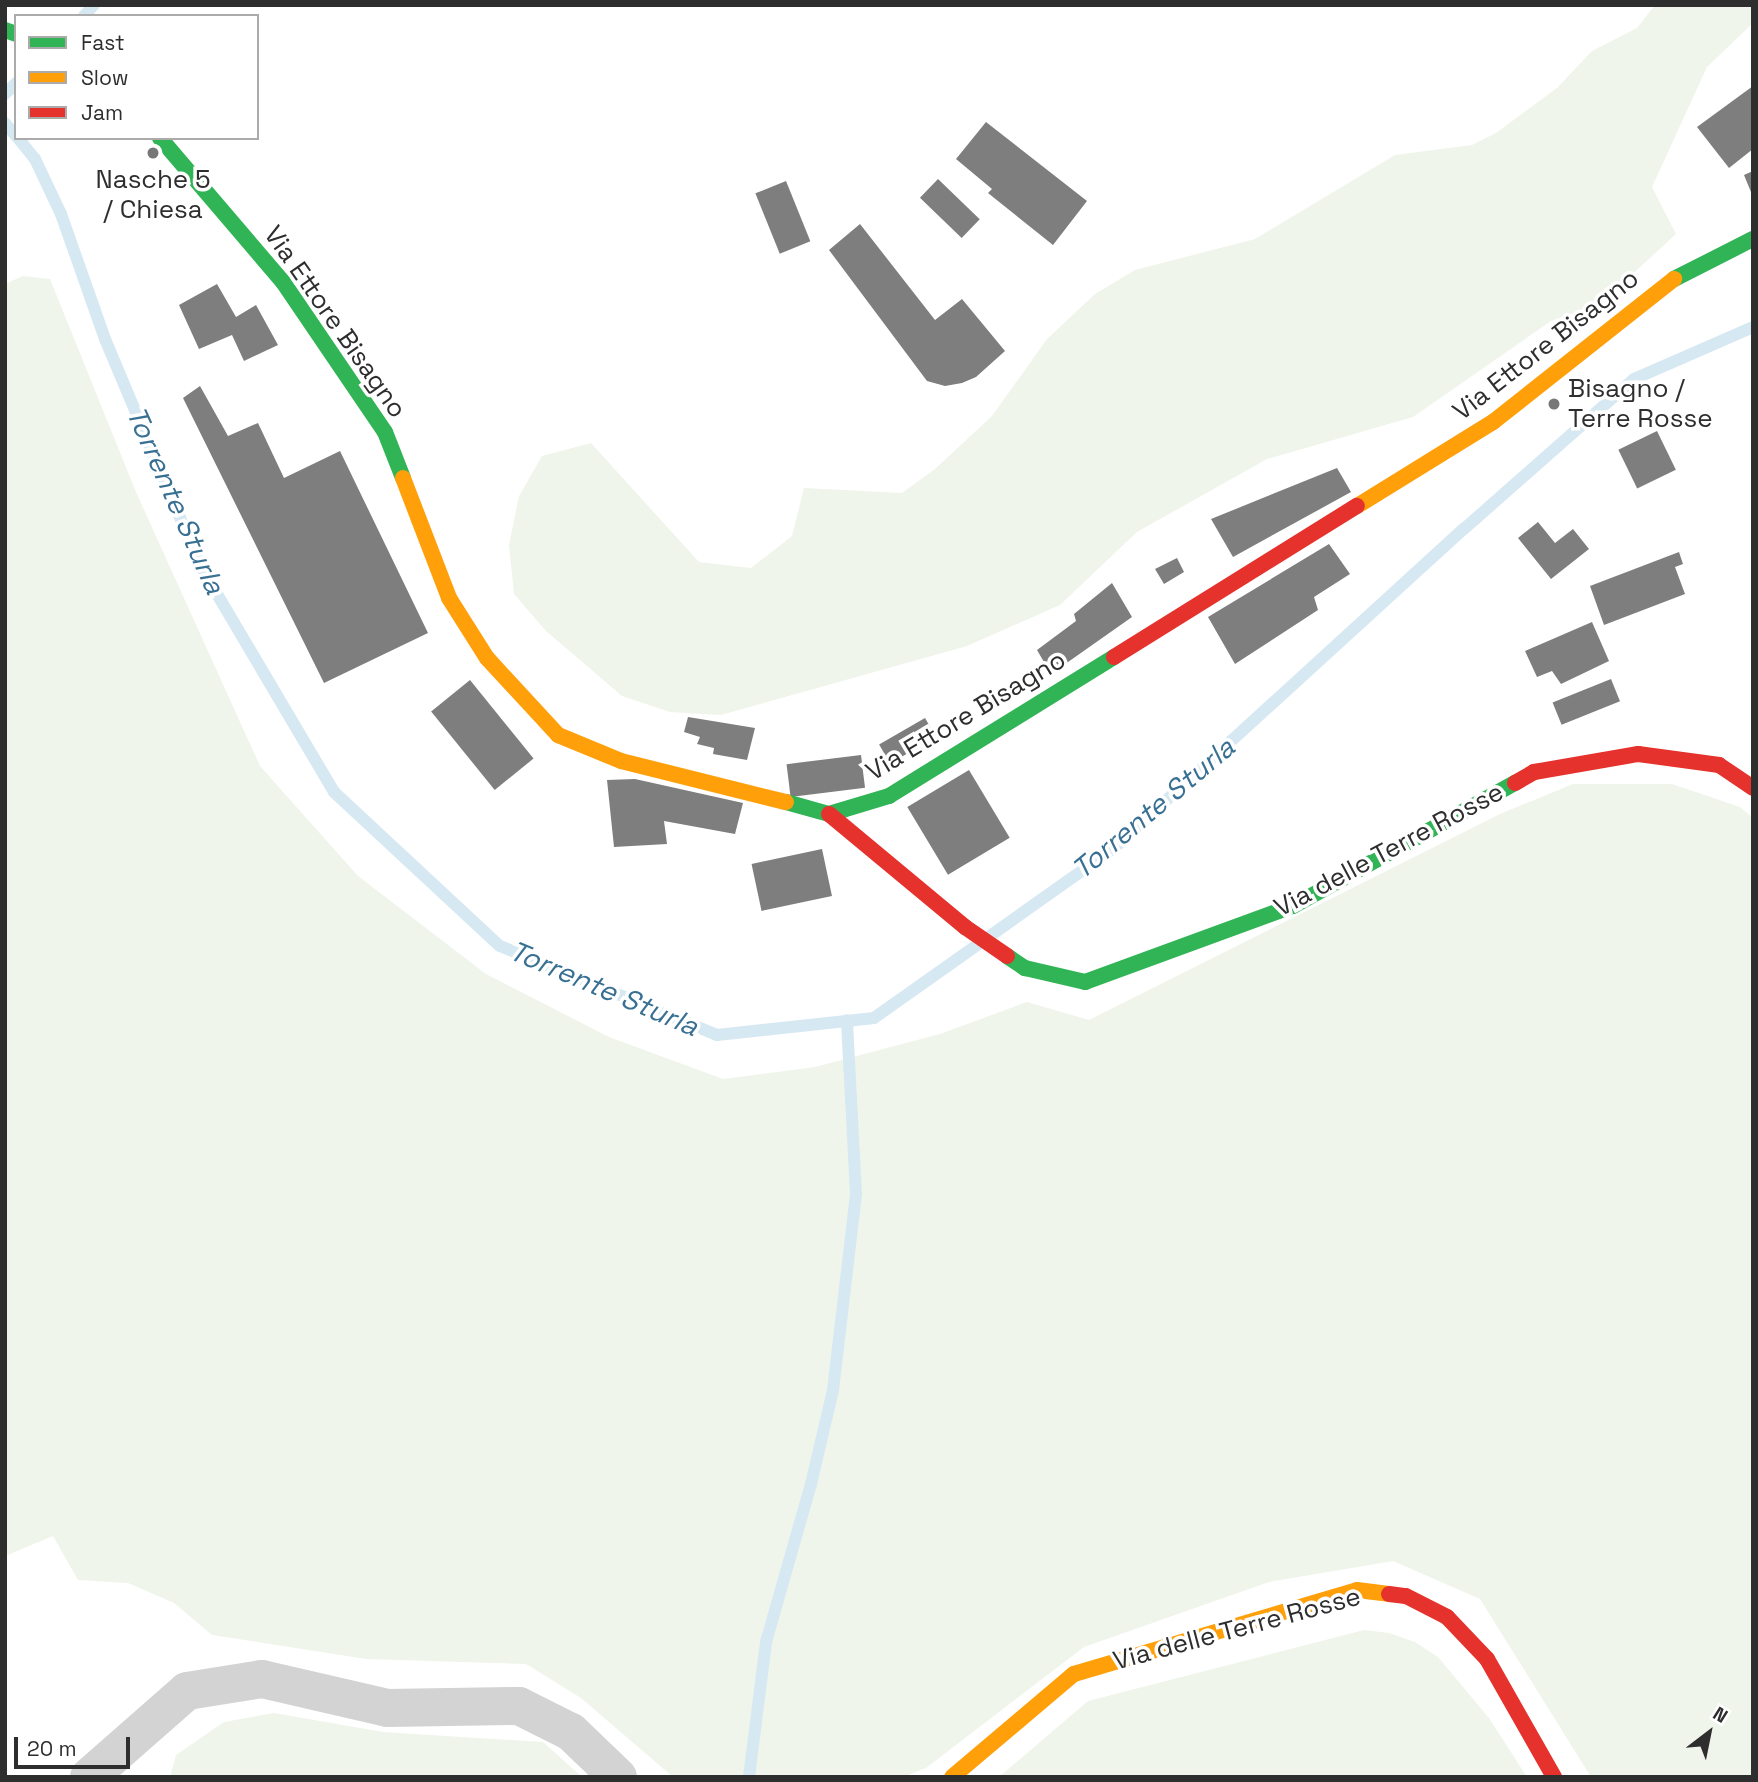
<!DOCTYPE html>
<html>
<head>
<meta charset="utf-8">
<style>
  body { margin:0 }
  #map { position:relative; width:1758px; height:1782px; overflow:hidden; background:#fff; font-family:"Space Grotesk",sans-serif }
  div>[style] { position:absolute }
  [style*='--x'] { left:calc(var(--x)*1px); top:calc(var(--y)*1px); width:calc(var(--w)*1px); rotate:calc(var(--a)*1deg) }
  .green>* { inset:0; background:#f0f5eb }
  .stream>* { height:12px; margin:-6px; padding:0 6px; transform-origin:6px; border-radius:6px; background:#d6e8f2 }
  .building>* { inset:0; background:#7e7e7e; transform-origin:0 0 }
  .street>* { height:38px; margin:-19px; padding:0 19px; transform-origin:19px; border-radius:19px; background:#d3d3d3 }
  .fast>* { height:16px; margin:-8px; padding:0 8px; transform-origin:8px; border-radius:8px; background:#30b455 }
  .slow>* { height:16px; margin:-8px; padding:0 8px; transform-origin:8px; border-radius:8px; background:#ff9f0a }
  .jam>* { height:16px; margin:-8px; padding:0 8px; transform-origin:8px; border-radius:8px; background:#e5322d }
  .dots>* { width:19px; height:19px; translate:-50% -50%; box-sizing:border-box; border:4px solid #fff; border-radius:50% }
  span { translate:-50% -50%; white-space:nowrap; text-align:center; line-height:1.15; -webkit-text-stroke:7px #fff; paint-order:stroke }
  .poi-label { font-size:26px; color:#2e2e2e }
  .left { translate:0 -50%; text-align:left }
  .street-label { font-size:26px; color:#2e2e2e }
  .water-label { font-size:28px; color:#387093; font-style:italic }
  .frame { position:absolute; inset:0; border:7px solid #2e2e2e; pointer-events:none }
  .legend { position:absolute; left:14px; top:14px; width:245px; height:126px; box-sizing:border-box; background:#fff; border:2px solid #ababab; margin:0; padding:9px 12px; list-style:none; font-size:21px; color:#2e2e2e }
  .legend li { display:flex; align-items:center; gap:14px; height:35px }
  .legend b { width:35px; border:2px solid #ababab }
  .north { position:absolute; left:1674px; top:1698px; width:70px; height:70px; -webkit-text-stroke:5px #fff; paint-order:stroke; rotate:32deg; font-size:19px; font-weight:700; line-height:28px; text-align:center; color:#2e2e2e }
  .north::after { content:''; display:block; margin:auto; width:24px; height:32px; background:#2e2e2e; clip-path:polygon(50% 0,100% 100%,50% 72%,0 100%) }
  .scale { position:absolute; left:14px; top:1737px; width:116px; height:32px; box-sizing:border-box; border:4px solid #2e2e2e; border-top:0; padding-left:9px; font-size:21px; line-height:24px; white-space:nowrap; color:#2e2e2e; -webkit-text-stroke:5px #fff; paint-order:stroke }
</style>
</head>
<body>
<div id="map">
  <div class="green">
    <i style="clip-path:polygon(1655px 5px,1753px 5px,1753px 23px,1707px 67px,1652px 187px,1676px 234px,1601px 303px,1551px 321px,1413px 417px,1267px 459px,1137px 532px,1060px 605px,967px 646px,721px 715px,670px 712px,622px 696px,546px 631px,514px 594px,509px 545px,519px 496px,542px 456px,591px 443px,699px 562px,751px 568px,792px 536px,804px 488px,902px 493px,935px 469px,992px 416px,1047px 339px,1095px 294px,1135px 270px,1255px 239px,1395px 155px,1472px 145px,1496px 133px,1557px 88px,1592px 51px,1637px 28px)"></i>
    <i style="clip-path:polygon(23px 276px,50px 279px,136px 492px,260px 766px,358px 876px,486px 974px,609px 1037px,723px 1079px,815px 1067px,940px 1034px,1027px 1002px,1089px 1020px,1500px 814px,1573px 784px,1672px 784px,1740px 807px,1753px 818px,1753px 1777px,1591px 1777px,1480px 1599px,1393px 1561px,1269px 1582px,1084px 1647px,926px 1768px,903px 1777px,673px 1777px,581px 1698px,526px 1664px,366px 1659px,212px 1635px,174px 1603px,128px 1583px,78px 1580px,53px 1536px,5px 1556px,5px 284px)"></i>
    <i style="clip-path:polygon(1364px 1630px,1389px 1633px,1415px 1642px,1438px 1657px,1489px 1718px,1527px 1777px,999px 1777px,1088px 1701px)"></i>
    <i style="clip-path:polygon(274px 1713px,383px 1732px,543px 1742px,582px 1777px,170px 1777px,176px 1755px,224px 1722px)"></i>
  </div>
  <div class="stream">
    <i style="--x:84;--y:16;--w:15;--a:-48"></i>
    <i style="--x:5;--y:94;--w:16;--a:-45"></i>
    <i style="--x:5;--y:123;--w:17;--a:50"></i>
    <i style="--x:18;--y:138;--w:27;--a:51"></i>
    <i style="--x:35;--y:159;--w:61;--a:64.7"></i>
    <i style="--x:61;--y:214;--w:133;--a:70.6"></i>
    <i style="--x:105;--y:339;--w:247;--a:67.2"></i>
    <i style="--x:201;--y:567;--w:261;--a:59.4"></i>
    <i style="--x:334;--y:792;--w:226;--a:42.9"></i>
    <i style="--x:500;--y:946;--w:235;--a:22.3"></i>
    <i style="--x:717;--y:1035;--w:158;--a:-6.2"></i>
    <i style="--x:874;--y:1018;--w:294;--a:-35.3"></i>
    <i style="--x:1114;--y:848;--w:475;--a:-42.4"></i>
    <i style="--x:1465;--y:528;--w:225;--a:-41.4"></i>
    <i style="--x:1634;--y:379;--w:130;--a:-23.6"></i>
    <i style="--x:749;--y:1777;--w:136;--a:-82.8"></i>
    <i style="--x:766;--y:1642;--w:164;--a:-74.1"></i>
    <i style="--x:811;--y:1484;--w:97;--a:-76.8"></i>
    <i style="--x:833;--y:1390;--w:197;--a:-83.3"></i>
    <i style="--x:856;--y:1194;--w:174;--a:-93"></i>
  </div>
  <div class="building">
    <i style="clip-path:polygon(1753px 86px,1753px 149px,1729px 168px,1697px 127px)"></i>
    <i style="clip-path:polygon(986px 122px,1087px 201px,1053px 245px,988px 193px,992px 189px,956px 159px)"></i>
    <i style="clip-path:polygon(1753px 171px,1753px 197px,1744px 175px)"></i>
    <i style="left:938px;top:179px;width:58px;height:26px;rotate:44deg"></i>
    <i style="left:786px;top:181px;width:65px;height:33px;rotate:68deg"></i>
    <i style="clip-path:polygon(860px 224px,935px 320px,962px 299px,1005px 351px,976px 377px,962px 383px,945px 386px,927px 381px,829px 250px)"></i>
    <i style="clip-path:polygon(217px 284px,236px 317px,256px 305px,278px 345px,244px 361px,232px 335px,199px 349px,179px 305px)"></i>
    <i style="clip-path:polygon(200px 386px,228px 436px,258px 423px,284px 478px,340px 451px,428px 633px,324px 683px,183px 398px)"></i>
    <i style="left:1657px;top:431px;width:43px;height:43px;rotate:64deg"></i>
    <i style="clip-path:polygon(1337px 468px,1351px 492px,1233px 557px,1211px 519px)"></i>
    <i style="clip-path:polygon(1538px 522px,1555px 543px,1573px 529px,1589px 549px,1551px 579px,1518px 538px)"></i>
    <i style="clip-path:polygon(1329px 544px,1350px 574px,1314px 597px,1318px 610px,1235px 664px,1208px 617px)"></i>
    <i style="clip-path:polygon(1679px 552px,1683px 564px,1675px 567px,1685px 594px,1604px 625px,1590px 586px)"></i>
    <i style="clip-path:polygon(1177px 558px,1184px 572px,1164px 584px,1155px 569px)"></i>
    <i style="clip-path:polygon(1112px 583px,1132px 617px,1051px 674px,1037px 650px,1076px 621px,1074px 614px)"></i>
    <i style="clip-path:polygon(1592px 622px,1609px 661px,1561px 684px,1552px 671px,1537px 677px,1525px 651px)"></i>
    <i style="left:1611px;top:679px;width:24px;height:63px;rotate:68deg"></i>
    <i style="left:470px;top:680px;width:101px;height:50px;rotate:51deg"></i>
    <i style="clip-path:polygon(688px 717px,755px 728px,747px 760px,713px 754px,714px 748px,697px 744px,700px 737px,684px 732px)"></i>
    <i style="left:925px;top:718px;width:22px;height:53px;rotate:60deg"></i>
    <i style="left:861px;top:755px;width:33px;height:75px;rotate:83deg"></i>
    <i style="left:969px;top:770px;width:79px;height:72px;rotate:59deg"></i>
    <i style="clip-path:polygon(635px 779px,743px 803px,735px 834px,664px 821px,667px 844px,614px 847px,607px 780px)"></i>
    <i style="left:822px;top:849px;width:48px;height:72px;rotate:78deg"></i>
  </div>
  <div class="street">
    <i style="--x:89;--y:1777;--w:130;--a:-41.3"></i>
    <i style="--x:187;--y:1691;--w:76;--a:-9.1"></i>
    <i style="--x:262;--y:1679;--w:129;--a:13"></i>
    <i style="--x:388;--y:1708;--w:131;--a:-0.9"></i>
    <i style="--x:519;--y:1706;--w:58;--a:26.6"></i>
    <i style="--x:571;--y:1732;--w:65;--a:43.8"></i>
  </div>
  <div class="fast">
    <i style="--x:5;--y:30;--w:12;--a:20"></i>
    <i style="--x:160;--y:138;--w:189;--a:49.5"></i>
    <i style="--x:283;--y:282;--w:181;--a:55.8"></i>
    <i style="--x:385;--y:432;--w:49;--a:68.6"></i>
    <i style="--x:1674;--y:279;--w:89;--a:-26.9"></i>
    <i style="--x:786;--y:802;--w:45;--a:15.6"></i>
    <i style="--x:829;--y:814;--w:63;--a:-16.7"></i>
    <i style="--x:889;--y:796;--w:264;--a:-31.7"></i>
    <i style="--x:1007;--y:956;--w:22;--a:34"></i>
    <i style="--x:1025;--y:968;--w:62;--a:13.1"></i>
    <i style="--x:1085;--y:982;--w:221;--a:-20.1"></i>
    <i style="--x:1293;--y:906;--w:254;--a:-29"></i>
  </div>
  <div class="slow">
    <i style="--x:403;--y:478;--w:129;--a:69"></i>
    <i style="--x:449;--y:598;--w:71;--a:57.7"></i>
    <i style="--x:487;--y:658;--w:105;--a:47.3"></i>
    <i style="--x:558;--y:735;--w:68;--a:22.4"></i>
    <i style="--x:621;--y:761;--w:170;--a:14"></i>
    <i style="--x:1357;--y:506;--w:160;--a:-31.7"></i>
    <i style="--x:1493;--y:422;--w:231;--a:-38.3"></i>
    <i style="--x:952;--y:1777;--w:160;--a:-40.2"></i>
    <i style="--x:1074;--y:1674;--w:295;--a:-16.5"></i>
    <i style="--x:1357;--y:1590;--w:32;--a:7"></i>
  </div>
  <div class="jam">
    <i style="--x:1114;--y:657;--w:286;--a:-31.9"></i>
    <i style="--x:1515;--y:783;--w:22;--a:-30"></i>
    <i style="--x:1534;--y:772;--w:106;--a:-9.8"></i>
    <i style="--x:1638;--y:754;--w:82;--a:7.7"></i>
    <i style="--x:1719;--y:765;--w:41;--a:34.1"></i>
    <i style="--x:829;--y:814;--w:177;--a:39.7"></i>
    <i style="--x:965;--y:927;--w:51;--a:34.6"></i>
    <i style="--x:1389;--y:1594;--w:17;--a:7"></i>
    <i style="--x:1406;--y:1596;--w:46;--a:27.1"></i>
    <i style="--x:1447;--y:1617;--w:58;--a:46.4"></i>
    <i style="--x:1487;--y:1659;--w:136;--a:60.4"></i>
  </div>
  <div class="dots">
    <i style="left:153px;top:153px;background:#777"></i>
    <i style="left:1554px;top:404px;background:#777"></i>
  </div>
  <div class="poi-label">
    <span style="left:153px;top:195px">Nasche 5<br>/ Chiesa</span>
    <span class="left" style="left:1568px;top:404px">Bisagno /<br>Terre Rosse</span>
  </div>
  <div class="street-label">
    <span style="left:335px;top:322px;rotate:55deg">Via Ettore Bisagno</span>
    <span style="left:1546px;top:345px;rotate:-38deg">Via Ettore Bisagno</span>
    <span style="left:966px;top:716px;rotate:-31deg">Via Ettore Bisagno</span>
    <span style="left:1389px;top:850px;rotate:-28deg">Via delle Terre Rosse</span>
    <span style="left:1237px;top:1629px;rotate:-15deg">Via delle Terre Rosse</span>
  </div>
  <div class="water-label">
    <span style="left:176px;top:500px;rotate:66deg">Torrente Sturla</span>
    <span style="left:1153px;top:808px;rotate:-40deg">Torrente Sturla</span>
    <span style="left:604px;top:988px;rotate:23deg">Torrente Sturla</span>
  </div>
  <div class="frame"></div>
  <ul class="legend">
  <li><b style="height:9px;background:#30b455"></b>Fast</li>
  <li><b style="height:9px;background:#ff9f0a"></b>Slow</li>
  <li><b style="height:9px;background:#e5322d"></b>Jam</li>
  </ul>
  <div class="north">N</div>
  <div class="scale">20 m</div>
</div>
</body>
</html>
